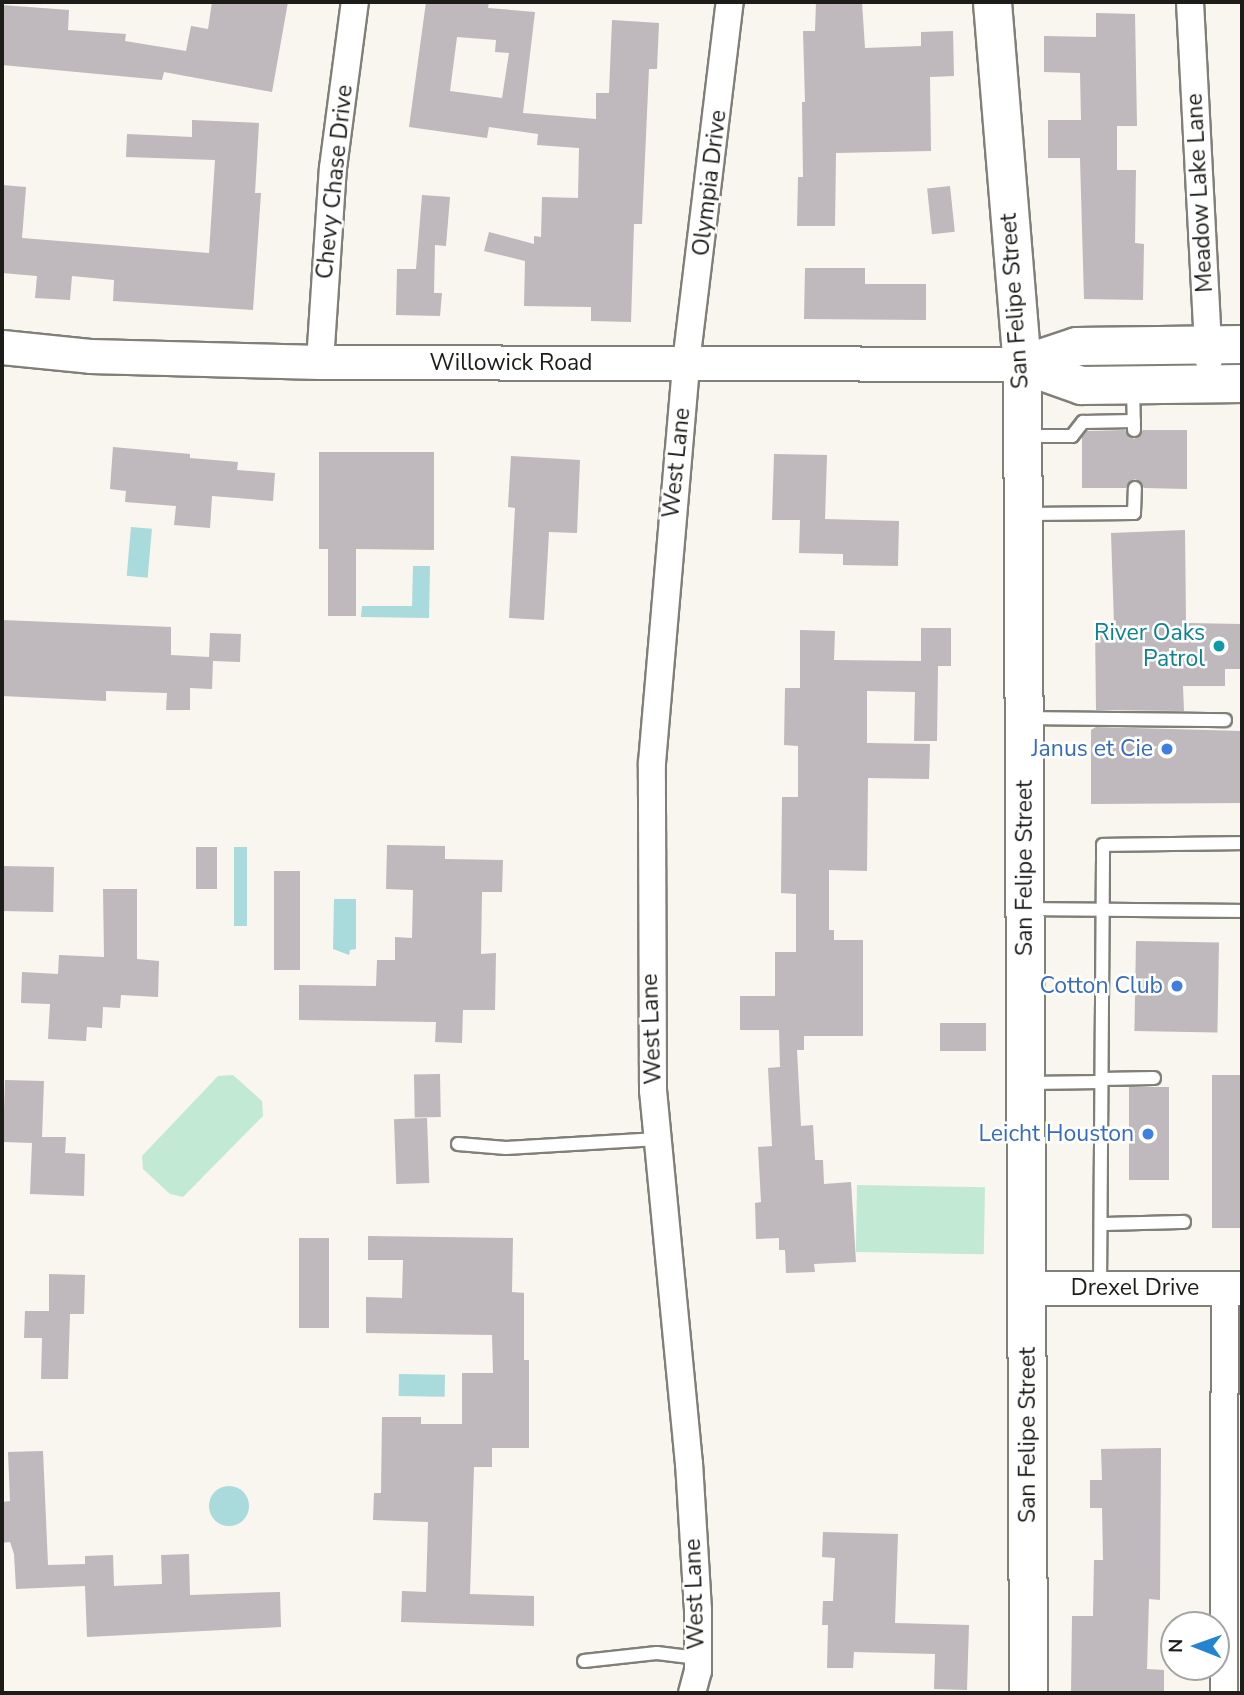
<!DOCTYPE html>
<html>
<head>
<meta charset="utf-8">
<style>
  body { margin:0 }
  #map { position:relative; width:1244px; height:1695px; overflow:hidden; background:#f8f6ee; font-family:"Nunito Sans",sans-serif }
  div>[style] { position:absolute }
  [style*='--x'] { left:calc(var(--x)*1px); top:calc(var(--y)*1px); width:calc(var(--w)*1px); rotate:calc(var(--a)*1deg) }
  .green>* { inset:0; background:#c2e9d4; transform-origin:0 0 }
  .water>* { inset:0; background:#a9dadc; transform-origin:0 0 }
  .round { border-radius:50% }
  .building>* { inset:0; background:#bfb8bc; transform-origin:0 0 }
  .roads { filter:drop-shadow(2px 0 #807f78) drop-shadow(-2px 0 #807f78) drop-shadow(0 2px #807f78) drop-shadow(0 -2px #807f78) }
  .service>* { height:12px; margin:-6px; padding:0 6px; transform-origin:6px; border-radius:6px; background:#fff }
  .minor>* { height:26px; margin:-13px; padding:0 13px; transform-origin:13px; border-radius:13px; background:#fff }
  .tertiary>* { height:33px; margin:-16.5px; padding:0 16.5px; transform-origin:16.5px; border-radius:16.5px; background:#fff }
  .secondary>* { height:37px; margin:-18.5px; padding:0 18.5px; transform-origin:18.5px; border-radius:18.5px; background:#fff }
  .dots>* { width:19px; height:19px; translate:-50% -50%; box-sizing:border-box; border:4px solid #fff; border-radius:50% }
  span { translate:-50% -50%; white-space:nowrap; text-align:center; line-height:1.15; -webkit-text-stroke:5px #fff; paint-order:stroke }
  .street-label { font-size:23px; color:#1c1c19 }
  .culture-label { font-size:23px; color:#0d838f }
  .right { translate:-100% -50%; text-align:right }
  .shop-label { font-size:23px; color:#366cbe }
  .frame { position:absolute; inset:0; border:4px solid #1c1c19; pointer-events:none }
  .north { position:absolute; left:1160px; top:1611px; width:70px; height:70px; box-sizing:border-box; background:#fff; border:2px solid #a4a4a3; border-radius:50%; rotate:271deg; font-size:19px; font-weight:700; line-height:28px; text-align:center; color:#1c1c19 }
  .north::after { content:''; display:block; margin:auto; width:24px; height:32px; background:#2484d0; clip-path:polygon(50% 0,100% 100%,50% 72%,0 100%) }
</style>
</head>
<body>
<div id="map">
  <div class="green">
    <i style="clip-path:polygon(233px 1075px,262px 1101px,263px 1116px,183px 1197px,170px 1194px,143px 1169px,142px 1156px,218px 1076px)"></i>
    <i style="left:857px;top:1185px;width:128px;height:67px;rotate:1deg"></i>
  </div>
  <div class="water">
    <i style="left:131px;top:527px;width:21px;height:49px;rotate:5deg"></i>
    <i style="clip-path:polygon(413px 566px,430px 566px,429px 618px,361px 617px,362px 606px,412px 606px)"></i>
    <i style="left:234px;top:847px;width:13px;height:79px"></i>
    <i style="clip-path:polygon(334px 899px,356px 899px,356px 949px,350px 950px,349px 955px,333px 949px)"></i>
    <i style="left:399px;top:1374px;width:46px;height:22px;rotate:1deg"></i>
    <i class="round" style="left:209px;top:1486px;width:40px;height:40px"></i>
  </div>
  <div class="building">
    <i style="clip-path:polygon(212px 2px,288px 2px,272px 92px,164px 72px,162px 80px,2px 65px,2px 5px,69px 10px,68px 30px,126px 34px,125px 41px,186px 51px,191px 26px,208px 29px)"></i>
    <i style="clip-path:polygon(evenodd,426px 2px,489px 2px,488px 8px,535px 12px,523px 113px,596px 119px,596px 93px,609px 93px,612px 20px,659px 23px,657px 69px,649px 69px,642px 224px,634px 224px,631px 322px,591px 321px,591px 307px,524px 306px,525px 261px,484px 251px,489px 232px,534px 244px,534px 236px,541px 237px,542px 197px,578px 198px,579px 148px,537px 145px,538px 134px,489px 127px,487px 138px,409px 127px,426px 2px,457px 37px,496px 40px,495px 52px,509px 53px,502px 98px,450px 91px,457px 37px)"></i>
    <i style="clip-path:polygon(816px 2px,862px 2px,865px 48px,921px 46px,921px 32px,953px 31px,954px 76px,930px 77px,931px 151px,836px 153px,835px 226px,797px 226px,798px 177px,803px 177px,802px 102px,805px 102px,803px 31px,815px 31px)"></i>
    <i style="clip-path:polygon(1096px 13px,1135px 14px,1137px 126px,1117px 126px,1117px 170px,1136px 170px,1135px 243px,1144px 244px,1143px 300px,1084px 299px,1080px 158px,1048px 158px,1048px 120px,1081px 120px,1080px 73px,1044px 72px,1044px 36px,1096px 37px)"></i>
    <i style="clip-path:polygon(192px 120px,259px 123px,255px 193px,261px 193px,253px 310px,113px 301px,114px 280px,72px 276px,70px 300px,35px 298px,37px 276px,2px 273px,2px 185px,26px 187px,22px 238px,209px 253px,215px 160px,126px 157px,127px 134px,192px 137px)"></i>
    <i style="left:950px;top:186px;width:46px;height:23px;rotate:84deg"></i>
    <i style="clip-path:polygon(422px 195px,450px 197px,446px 246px,435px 245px,434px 293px,442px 293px,440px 316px,396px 315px,397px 269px,416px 269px)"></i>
    <i style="clip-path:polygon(805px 268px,865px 268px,865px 284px,926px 284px,926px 320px,804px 319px)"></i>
    <i style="clip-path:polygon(1125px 430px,1134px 439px,1143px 430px,1187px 430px,1187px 489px,1144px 488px,1135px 479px,1126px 488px,1082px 488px,1082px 437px,1087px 431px)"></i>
    <i style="clip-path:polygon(113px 447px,190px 454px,190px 458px,238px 462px,237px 470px,275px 473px,273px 501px,212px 496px,210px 528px,174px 525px,176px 506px,125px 502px,126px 491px,110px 489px)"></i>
    <i style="clip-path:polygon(319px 452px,434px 452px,434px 550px,356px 549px,356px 616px,328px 616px,328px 549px,319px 549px)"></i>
    <i style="clip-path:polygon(774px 454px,827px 455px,825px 519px,899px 521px,898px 566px,843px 565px,843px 554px,799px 553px,800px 520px,772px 520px)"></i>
    <i style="clip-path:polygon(511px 456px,580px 460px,577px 533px,549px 532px,544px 620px,509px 618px,515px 508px,508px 507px)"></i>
    <i style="clip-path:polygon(1185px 530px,1186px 623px,1242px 624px,1242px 669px,1225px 669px,1225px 686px,1183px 686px,1184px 711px,1096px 710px,1095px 624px,1114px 624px,1111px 533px)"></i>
    <i style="clip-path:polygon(2px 620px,171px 627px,171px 655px,209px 657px,210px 633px,241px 634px,240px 662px,213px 661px,212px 689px,190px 688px,190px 710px,166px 710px,167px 693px,106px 691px,106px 701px,2px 696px)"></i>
    <i style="clip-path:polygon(921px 628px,951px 628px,951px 666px,938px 666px,937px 741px,914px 741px,915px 692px,867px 691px,867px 743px,930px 744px,929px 779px,868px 778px,867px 871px,829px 870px,829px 930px,834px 930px,834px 940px,863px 940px,863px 1036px,804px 1036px,804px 1050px,797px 1050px,801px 1126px,813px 1125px,815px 1160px,823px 1160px,824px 1184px,851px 1182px,856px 1262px,814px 1264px,815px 1272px,786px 1273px,785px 1250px,779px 1250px,779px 1238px,756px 1239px,755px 1203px,761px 1202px,758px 1147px,772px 1146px,768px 1068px,780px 1067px,779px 1030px,740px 1030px,740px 996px,775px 996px,775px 952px,796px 952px,796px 894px,781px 893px,782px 797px,798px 797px,798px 746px,784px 745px,785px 688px,800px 688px,800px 630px,835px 631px,834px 660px,921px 661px)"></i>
    <i style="clip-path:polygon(1096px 727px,1242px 731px,1242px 803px,1091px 804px,1091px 730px)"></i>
    <i style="clip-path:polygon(387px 845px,445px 846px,445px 859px,503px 860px,502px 892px,482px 892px,481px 954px,496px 953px,495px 1010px,463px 1010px,462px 1043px,435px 1042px,436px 1022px,299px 1020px,299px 985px,376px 986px,377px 960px,395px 960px,395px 937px,412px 938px,413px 890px,386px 889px)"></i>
    <i style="left:196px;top:847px;width:21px;height:42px"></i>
    <i style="left:2px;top:866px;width:52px;height:45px;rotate:1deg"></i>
    <i style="left:274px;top:871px;width:26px;height:99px"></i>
    <i style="clip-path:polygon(103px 889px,137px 889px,137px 959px,159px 961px,158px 997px,121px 995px,120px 1008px,103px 1007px,102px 1028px,87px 1027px,86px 1041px,48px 1039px,50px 1004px,21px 1003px,22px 972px,58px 974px,59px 955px,104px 957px)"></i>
    <i style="left:1136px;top:941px;width:83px;height:90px;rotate:1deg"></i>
    <i style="left:940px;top:1023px;width:46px;height:28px"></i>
    <i style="left:440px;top:1074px;width:43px;height:26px;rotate:89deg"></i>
    <i style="left:1212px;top:1075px;width:30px;height:153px"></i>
    <i style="clip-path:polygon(5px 1080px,44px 1081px,42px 1137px,66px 1137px,65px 1153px,85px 1154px,84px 1196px,30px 1194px,32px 1143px,3px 1142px)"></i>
    <i style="left:1129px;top:1087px;width:40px;height:93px"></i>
    <i style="left:427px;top:1118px;width:65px;height:33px;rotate:88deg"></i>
    <i style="clip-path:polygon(368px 1236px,513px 1238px,512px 1292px,524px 1293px,524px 1360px,529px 1360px,529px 1448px,492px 1448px,492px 1467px,474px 1467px,470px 1594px,534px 1596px,534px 1626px,401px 1622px,402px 1591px,426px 1592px,428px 1522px,373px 1520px,374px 1493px,381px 1493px,382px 1417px,421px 1417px,421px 1424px,462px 1424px,462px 1373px,493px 1373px,492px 1335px,366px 1333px,366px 1297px,402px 1298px,403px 1260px,368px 1260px)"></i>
    <i style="left:299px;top:1238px;width:30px;height:90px"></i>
    <i style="clip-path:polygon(49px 1274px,85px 1275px,84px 1314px,70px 1314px,68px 1379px,41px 1379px,42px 1338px,24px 1338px,25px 1311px,49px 1311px)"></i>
    <i style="clip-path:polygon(1161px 1448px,1160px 1600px,1149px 1599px,1147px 1669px,1164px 1670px,1164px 1693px,1071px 1693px,1072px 1616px,1093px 1616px,1094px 1560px,1103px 1560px,1102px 1508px,1090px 1508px,1090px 1480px,1102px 1480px,1101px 1449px)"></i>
    <i style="clip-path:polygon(43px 1451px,48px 1565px,85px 1564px,85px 1556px,113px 1555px,114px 1586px,162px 1584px,161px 1555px,189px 1554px,190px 1595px,280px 1592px,281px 1627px,87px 1637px,85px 1586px,16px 1589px,14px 1554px,10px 1542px,2px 1543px,2px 1502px,10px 1501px,8px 1452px)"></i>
    <i style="clip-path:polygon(823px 1532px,898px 1534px,895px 1623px,969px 1625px,967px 1690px,934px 1689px,935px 1654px,854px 1652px,853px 1668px,827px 1668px,828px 1625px,822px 1625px,823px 1601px,833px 1601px,835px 1558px,822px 1557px)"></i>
  </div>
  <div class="roads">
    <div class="service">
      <i style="--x:1133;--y:388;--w:42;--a:88.6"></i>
      <i style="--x:1025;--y:436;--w:47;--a:0"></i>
      <i style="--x:1072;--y:436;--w:18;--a:-52"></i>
      <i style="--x:1083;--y:422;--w:51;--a:-1.1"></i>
      <i style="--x:1026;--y:514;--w:108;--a:-0.5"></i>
      <i style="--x:1134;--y:513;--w:25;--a:-88"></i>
      <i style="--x:1028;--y:718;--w:197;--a:0.6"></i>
      <i style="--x:1026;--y:909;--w:216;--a:0.5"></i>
      <i style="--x:1101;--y:1079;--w:53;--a:-1.1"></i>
      <i style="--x:1028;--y:1083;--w:73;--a:-0.8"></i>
      <i style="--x:458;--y:1144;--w:48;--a:4.8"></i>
      <i style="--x:506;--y:1148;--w:152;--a:-3.4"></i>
      <i style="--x:1101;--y:1224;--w:83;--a:-1.4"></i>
      <i style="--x:1100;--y:1288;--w:443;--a:-89.6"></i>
      <i style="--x:1103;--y:845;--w:139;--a:-0.8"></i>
      <i style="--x:584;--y:1661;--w:73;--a:-6.3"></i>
      <i style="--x:657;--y:1653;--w:41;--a:7"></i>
    </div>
    <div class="minor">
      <i style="--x:1190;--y:2;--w:359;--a:87"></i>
      <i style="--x:320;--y:362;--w:194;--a:-86.2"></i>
      <i style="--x:333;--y:168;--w:167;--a:-82.5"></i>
      <i style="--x:692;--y:1693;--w:23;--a:-75"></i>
      <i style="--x:698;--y:1671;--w:61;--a:-90"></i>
      <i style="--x:698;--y:1610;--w:146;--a:-93.5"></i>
      <i style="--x:689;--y:1464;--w:375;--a:-95.5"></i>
      <i style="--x:653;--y:1091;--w:328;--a:-90.2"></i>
      <i style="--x:652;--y:763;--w:401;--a:-85.1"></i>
      <i style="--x:686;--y:363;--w:364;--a:-83.1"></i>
      <i style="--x:1224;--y:1693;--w:405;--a:-89.9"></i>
    </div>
    <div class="tertiary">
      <i style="--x:2;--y:347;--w:88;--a:5.8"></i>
      <i style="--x:90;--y:356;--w:230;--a:1.5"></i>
      <i style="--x:320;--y:362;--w:702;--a:0.16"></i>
      <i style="--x:1029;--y:1288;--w:213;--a:0"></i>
    </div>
    <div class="secondary">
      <i style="--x:992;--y:2;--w:363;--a:85.3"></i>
      <i style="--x:1022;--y:364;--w:1329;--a:89.74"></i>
      <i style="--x:1022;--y:364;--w:63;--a:19.6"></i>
      <i style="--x:1081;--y:385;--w:161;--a:-0.7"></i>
      <i style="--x:1022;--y:364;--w:57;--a:-18.4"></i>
      <i style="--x:1076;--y:346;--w:166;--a:-0.7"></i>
    </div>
  </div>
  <div class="dots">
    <i style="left:1219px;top:646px;background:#0f9aa8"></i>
    <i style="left:1167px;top:749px;background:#3f7fe0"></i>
    <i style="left:1177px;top:986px;background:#3f7fe0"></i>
    <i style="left:1148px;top:1134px;background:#3f7fe0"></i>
  </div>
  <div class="street-label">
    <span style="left:335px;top:182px;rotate:-84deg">Chevy Chase Drive</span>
    <span style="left:710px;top:183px;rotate:-83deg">Olympia Drive</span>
    <span style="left:1200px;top:193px;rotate:-93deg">Meadow Lake Lane</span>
    <span style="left:1015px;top:301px;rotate:-94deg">San Felipe Street</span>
    <span style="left:511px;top:363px">Willowick Road</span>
    <span style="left:677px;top:463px;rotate:-84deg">West Lane</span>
    <span style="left:1025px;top:868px;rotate:-90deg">San Felipe Street</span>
    <span style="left:652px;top:1029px;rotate:-92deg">West Lane</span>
    <span style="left:1135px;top:1288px">Drexel Drive</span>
    <span style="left:1028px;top:1435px;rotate:-90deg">San Felipe Street</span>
    <span style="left:695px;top:1594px;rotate:-92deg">West Lane</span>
  </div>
  <div class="culture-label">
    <span class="right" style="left:1205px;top:646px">River Oaks<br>Patrol</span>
  </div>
  <div class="shop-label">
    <span class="right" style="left:1153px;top:749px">Janus et Cie</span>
    <span class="right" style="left:1163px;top:986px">Cotton Club</span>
    <span class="right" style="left:1134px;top:1134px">Leicht Houston</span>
  </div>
  <div class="frame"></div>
  <div class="north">N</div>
</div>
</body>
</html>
